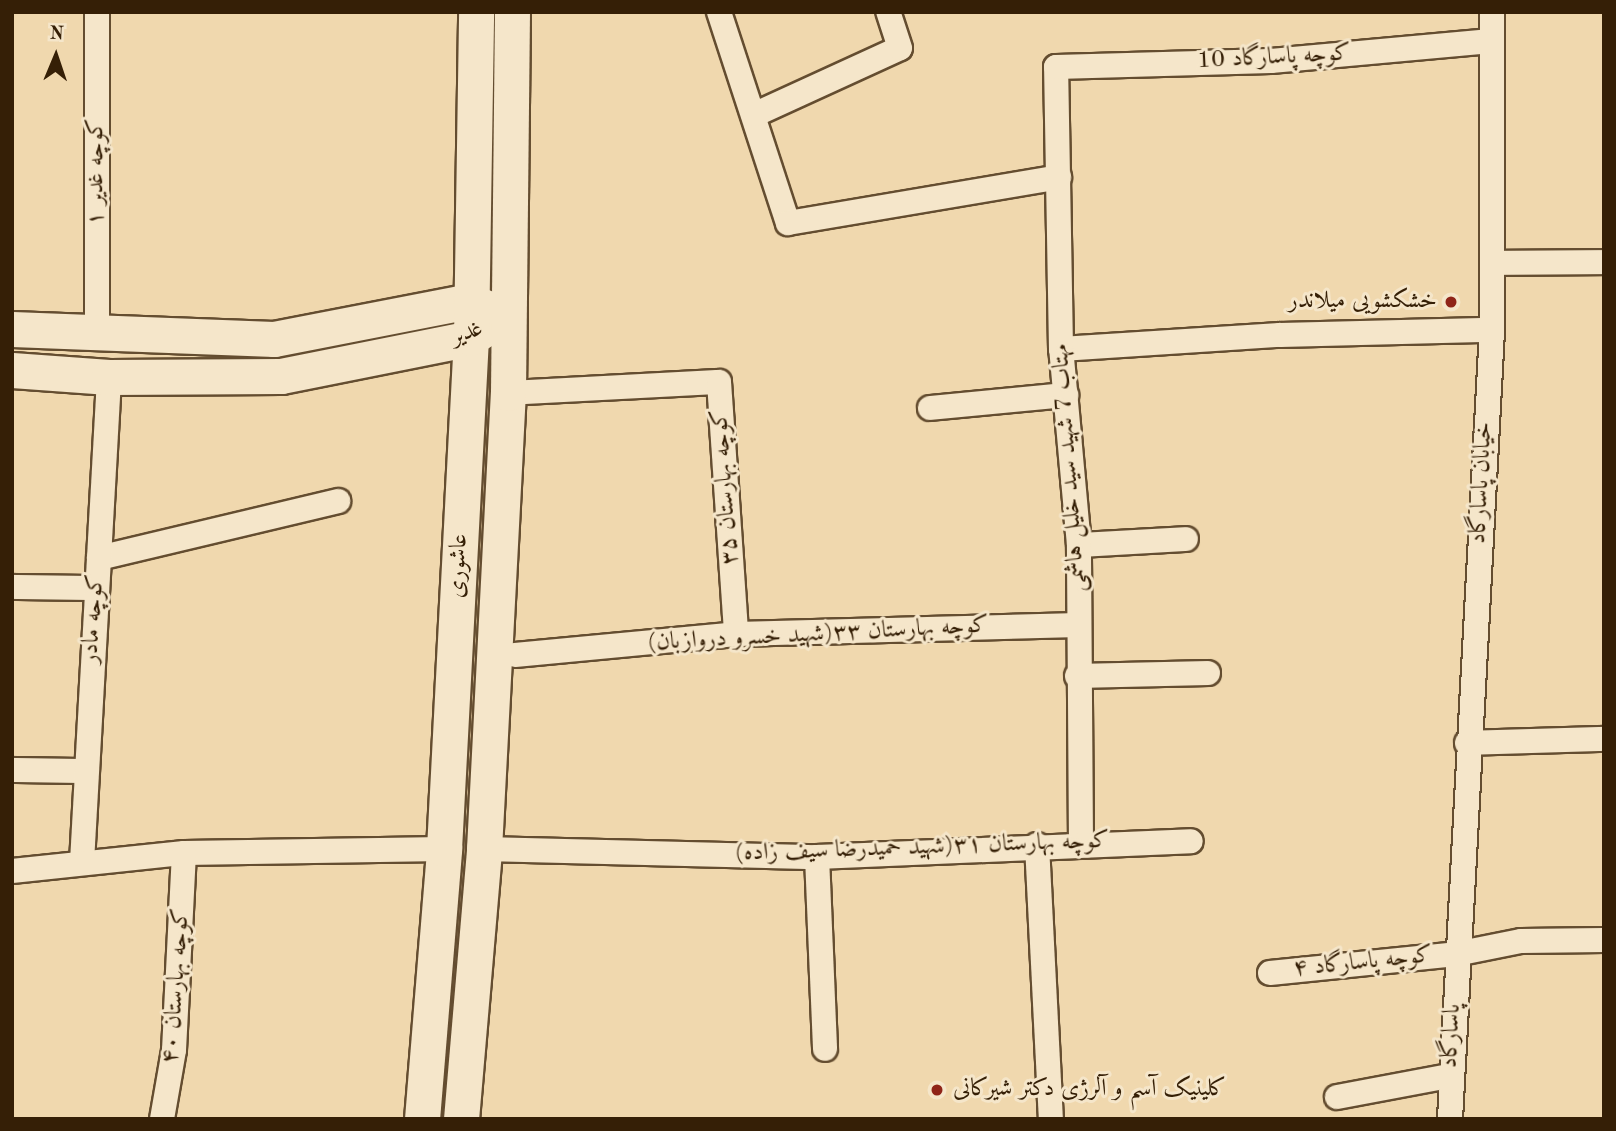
<!DOCTYPE html>
<html>
<head>
<meta charset="utf-8">
<style>
  body { margin:0 }
  #map { position:relative; width:1616px; height:1131px; overflow:hidden; background:#f0d8ae; font-family:"Old Standard TT",Amiri,serif }
  div>[style] { position:absolute }
  [style*='--x'] { left:calc(var(--x)*1px); top:calc(var(--y)*1px); width:calc(var(--w)*1px); rotate:calc(var(--a)*1deg) }
  .roads { filter:drop-shadow(2px 0 #644d30) drop-shadow(-2px 0 #644d30) drop-shadow(0 2px #644d30) drop-shadow(0 -2px #644d30) }
  .street>* { height:24px; margin:-12px; padding:0 12px; transform-origin:12px; border-radius:12px; background:#f5e6ca }
  .secondary>* { height:35px; margin:-17.5px; padding:0 17.5px; transform-origin:17.5px; border-radius:17.5px; background:#f5e6ca }
  .dots>* { width:19px; height:19px; translate:-50% -50%; box-sizing:border-box; border:4px solid #f5e6ca; border-radius:50% }
  span { translate:-50% -50%; white-space:nowrap; text-align:center; line-height:1.15; -webkit-text-stroke:6px #f5e6ca; paint-order:stroke }
  .street-label { font-size:24px; color:#351f06 }
  .poi-label { font-size:24px; color:#351f06 }
  .right { translate:-100% -50%; text-align:right }
  .left { translate:0 -50%; text-align:left }
  .frame { position:absolute; inset:0; border:14px solid #351f06; pointer-events:none }
  .north { position:absolute; left:21px; top:21px; width:70px; height:70px; -webkit-text-stroke:5px #f5e6ca; paint-order:stroke; rotate:2deg; font-size:19px; font-weight:700; line-height:28px; text-align:center; color:#351f06 }
  .north::after { content:''; display:block; margin:auto; width:24px; height:32px; background:#351f06; clip-path:polygon(50% 0,100% 100%,50% 72%,0 100%) }
</style>
</head>
<body>
<div id="map">
  <div class="roads">
    <div class="street">
      <i style="--x:97;--y:12;--w:321;--a:90"></i>
      <i style="--x:719;--y:12;--w:222;--a:71.9"></i>
      <i style="--x:788;--y:223;--w:275;--a:-9.6"></i>
      <i style="--x:756;--y:114;--w:158;--a:-24.6"></i>
      <i style="--x:900;--y:48;--w:38;--a:-108"></i>
      <i style="--x:1493;--y:263;--w:111;--a:-0.5"></i>
      <i style="--x:1061;--y:349;--w:219;--a:-3.7"></i>
      <i style="--x:1280;--y:335;--w:212;--a:-1.4"></i>
      <i style="--x:508;--y:393;--w:211;--a:-3"></i>
      <i style="--x:719;--y:382;--w:253;--a:86.1"></i>
      <i style="--x:930;--y:408;--w:137;--a:-5.5"></i>
      <i style="--x:1079;--y:545;--w:107;--a:-3.2"></i>
      <i style="--x:99;--y:558;--w:246;--a:-13.4"></i>
      <i style="--x:12;--y:587;--w:84;--a:0.7"></i>
      <i style="--x:515;--y:655;--w:222;--a:-5.4"></i>
      <i style="--x:736;--y:634;--w:343;--a:-1.5"></i>
      <i style="--x:1077;--y:676;--w:131;--a:-1.3"></i>
      <i style="--x:1467;--y:743;--w:137;--a:-1.7"></i>
      <i style="--x:12;--y:770;--w:73;--a:0.8"></i>
      <i style="--x:1081;--y:843;--w:298;--a:-90.4"></i>
      <i style="--x:1079;--y:545;--w:197;--a:-95.2"></i>
      <i style="--x:1061;--y:349;--w:282;--a:-91"></i>
      <i style="--x:1056;--y:67;--w:215;--a:-1.6"></i>
      <i style="--x:1271;--y:61;--w:221;--a:-5.2"></i>
      <i style="--x:1037;--y:845;--w:274;--a:87.1"></i>
      <i style="--x:484;--y:849;--w:333;--a:1.4"></i>
      <i style="--x:817;--y:857;--w:374;--a:-2.4"></i>
      <i style="--x:817;--y:857;--w:192;--a:87.6"></i>
      <i style="--x:82;--y:862;--w:486;--a:-86.8"></i>
      <i style="--x:12;--y:871;--w:173;--a:-6"></i>
      <i style="--x:184;--y:853;--w:260;--a:-0.9"></i>
      <i style="--x:1270;--y:973;--w:187;--a:-5.8"></i>
      <i style="--x:1456;--y:954;--w:66;--a:-11.3"></i>
      <i style="--x:1521;--y:941;--w:83;--a:-0.7"></i>
      <i style="--x:1337;--y:1097;--w:114;--a:-10.6"></i>
      <i style="--x:162;--y:1119;--w:70;--a:-80.1"></i>
      <i style="--x:174;--y:1050;--w:197;--a:-87.1"></i>
      <i style="--x:1450;--y:1119;--w:790;--a:-86.95"></i>
      <i style="--x:1492;--y:330;--w:318;--a:-90"></i>
    </div>
    <div class="secondary">
      <i style="--x:12;--y:329;--w:262;--a:2.2"></i>
      <i style="--x:274;--y:339;--w:200;--a:-11"></i>
      <i style="--x:470;--y:301;--w:22;--a:22"></i>
      <i style="--x:12;--y:370;--w:97;--a:4.1"></i>
      <i style="--x:109;--y:377;--w:172;--a:-0.3"></i>
      <i style="--x:281;--y:376;--w:194;--a:-11.3"></i>
      <i style="--x:471;--y:338;--w:20;--a:-33"></i>
      <i style="--x:422;--y:1119;--w:271;--a:-85.3"></i>
      <i style="--x:444;--y:849;--w:512;--a:-86.98"></i>
      <i style="--x:471;--y:338;--w:326;--a:-89.1"></i>
      <i style="--x:461;--y:1119;--w:271;--a:-85.1"></i>
      <i style="--x:484;--y:849;--w:457;--a:-87"></i>
      <i style="--x:508;--y:393;--w:381;--a:-89.4"></i>
    </div>
  </div>
  <div class="dots">
    <i style="left:1451px;top:302px;background:#8f2418"></i>
    <i style="left:937px;top:1090px;background:#8f2418"></i>
  </div>
  <div class="street-label">
    <span style="left:1274px;top:58px;rotate:-3deg">کوچه پاسارگاد 10</span>
    <span style="left:97px;top:172px;rotate:-90deg">کوچه غدیر ۱</span>
    <span style="left:467px;top:334px;rotate:-20deg">غدیر</span>
    <span style="left:1070px;top:468px;rotate:-94deg">مهتاب 7 شهید سید خلیل هاشمی</span>
    <span style="left:1482px;top:483px;rotate:-87deg">خیابان پاسارگاد</span>
    <span style="left:726px;top:487px;rotate:-94deg">کوچه بهارستان ۳۵</span>
    <span style="left:459px;top:566px;rotate:-87deg">عاشوری</span>
    <span style="left:94px;top:619px;rotate:-86deg">کوچه مادر</span>
    <span style="left:818px;top:635px;rotate:-3deg">کوچه بهارستان ۳۳(شهید خسرو دروازبان)</span>
    <span style="left:922px;top:848px;rotate:-2deg">کوچه بهارستان ۳۱(شهید حمیدرضا سیف زاده)</span>
    <span style="left:1363px;top:963px;rotate:-6deg">کوچه پاسارگاد ۴</span>
    <span style="left:177px;top:986px;rotate:-86deg">کوچه بهارستان ۴۰</span>
    <span style="left:1452px;top:1036px;rotate:-87deg">پاسارگاد</span>
  </div>
  <div class="poi-label">
    <span class="right" style="left:1437px;top:302px">خشکشویی میلاندر</span>
    <span class="left" style="left:953px;top:1090px">کلینیک آسم و آلرژی دکتر شیرکانی</span>
  </div>
  <div class="frame"></div>
  <div class="north">N</div>
</div>
</body>
</html>
